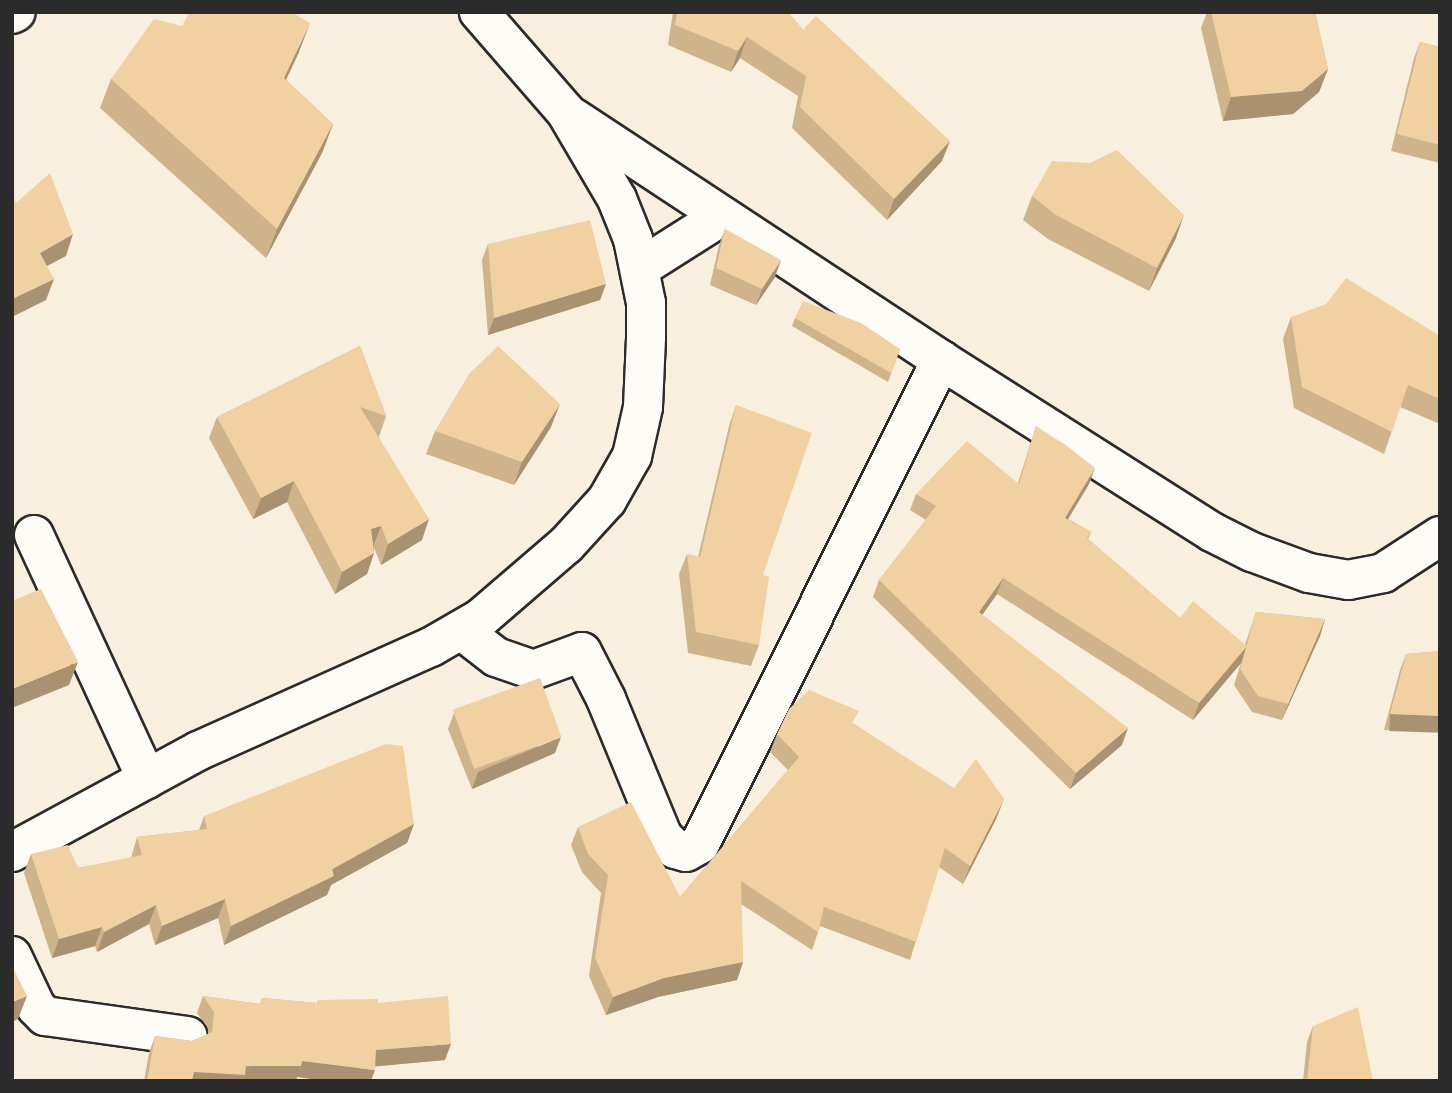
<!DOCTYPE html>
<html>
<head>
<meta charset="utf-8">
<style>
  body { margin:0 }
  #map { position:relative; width:1452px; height:1093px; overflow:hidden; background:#f9efde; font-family:Dekko,sans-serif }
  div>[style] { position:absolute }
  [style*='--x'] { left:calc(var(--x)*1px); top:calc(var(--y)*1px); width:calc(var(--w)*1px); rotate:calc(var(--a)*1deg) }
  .roads { filter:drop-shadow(2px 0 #2b2b2b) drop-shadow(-2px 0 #2b2b2b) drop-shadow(0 2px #2b2b2b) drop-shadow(0 -2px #2b2b2b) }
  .minor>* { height:38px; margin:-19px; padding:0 19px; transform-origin:19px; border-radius:19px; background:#fdfcf7 }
  .wall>* { inset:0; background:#cfb38b }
  .shaded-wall>* { inset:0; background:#a99271; transform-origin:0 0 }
  .building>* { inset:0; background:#f1d0a2; transform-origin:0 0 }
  span { translate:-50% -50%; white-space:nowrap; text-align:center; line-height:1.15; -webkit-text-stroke:5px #fdfcf7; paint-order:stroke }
  .frame { position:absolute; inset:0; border:14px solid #2b2b2b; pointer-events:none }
</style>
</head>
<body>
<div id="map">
  <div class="roads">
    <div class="minor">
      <i style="--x:12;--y:14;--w:4;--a:-27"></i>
      <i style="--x:574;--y:118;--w:440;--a:33.4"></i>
      <i style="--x:941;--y:360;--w:321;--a:32.4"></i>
      <i style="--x:1212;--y:532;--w:45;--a:26.6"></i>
      <i style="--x:1252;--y:552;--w:61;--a:20.2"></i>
      <i style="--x:1309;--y:573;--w:40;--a:10"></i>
      <i style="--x:1348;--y:580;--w:36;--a:-11"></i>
      <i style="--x:1383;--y:573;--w:68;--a:-33"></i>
      <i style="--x:640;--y:268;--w:97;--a:-32.4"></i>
      <i style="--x:34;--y:535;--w:269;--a:65.2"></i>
      <i style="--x:461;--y:630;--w:44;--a:37.6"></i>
      <i style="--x:496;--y:657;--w:39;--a:19"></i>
      <i style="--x:533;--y:670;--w:52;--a:-20.2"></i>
      <i style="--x:582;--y:652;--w:53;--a:62.9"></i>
      <i style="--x:606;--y:699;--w:149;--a:67.6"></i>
      <i style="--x:663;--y:837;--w:17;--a:45"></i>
      <i style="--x:675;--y:849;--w:11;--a:15"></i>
      <i style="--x:686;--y:852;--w:16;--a:-30"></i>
      <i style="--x:700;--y:844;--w:541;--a:-63.53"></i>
      <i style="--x:12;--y:852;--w:212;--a:-28.5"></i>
      <i style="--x:198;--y:751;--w:255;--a:-24.1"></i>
      <i style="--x:431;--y:647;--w:58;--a:-30.1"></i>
      <i style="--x:481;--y:618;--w:112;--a:-40.7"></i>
      <i style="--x:566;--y:545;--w:61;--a:-47.7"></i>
      <i style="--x:607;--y:500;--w:51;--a:-60.4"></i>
      <i style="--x:632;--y:456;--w:50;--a:-77.3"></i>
      <i style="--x:643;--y:407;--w:70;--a:-87.5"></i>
      <i style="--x:646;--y:337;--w:34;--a:-90"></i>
      <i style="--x:646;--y:303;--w:65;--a:-101.5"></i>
      <i style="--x:633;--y:239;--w:43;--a:-111.8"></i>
      <i style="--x:617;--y:199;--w:101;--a:-120.4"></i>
      <i style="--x:566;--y:112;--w:133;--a:-131"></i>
      <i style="--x:12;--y:956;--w:56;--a:64.8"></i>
      <i style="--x:36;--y:1007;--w:13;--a:45"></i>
      <i style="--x:45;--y:1016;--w:144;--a:8"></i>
    </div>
  </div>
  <div class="wall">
    <i style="clip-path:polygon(673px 12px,788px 12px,803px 30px,942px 161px,887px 220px,792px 128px,798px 96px,740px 58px,731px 72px,668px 45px)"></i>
    <i style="clip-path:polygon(1207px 12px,1315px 12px,1328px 69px,1319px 92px,1293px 114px,1223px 121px,1201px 28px)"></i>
    <i style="clip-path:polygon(182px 26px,299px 52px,286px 80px,333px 124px,322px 153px,266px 258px,100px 108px,111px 79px)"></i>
    <i style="clip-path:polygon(1420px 42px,1440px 47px,1440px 163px,1391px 151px,1414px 58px)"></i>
    <i style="clip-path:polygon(1032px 196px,1176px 238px,1149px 291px,1048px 239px,1023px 220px)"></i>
    <i style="clip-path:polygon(725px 229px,775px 277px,756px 305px,710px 285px,719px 245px)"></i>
    <i style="clip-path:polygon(488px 244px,606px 284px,600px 300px,488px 335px,482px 260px)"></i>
    <i style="clip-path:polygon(1291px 317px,1440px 336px,1440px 424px,1400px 407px,1384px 454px,1294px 408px,1283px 339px)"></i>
    <i style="clip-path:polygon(795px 318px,900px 349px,888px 382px,792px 326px)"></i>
    <i style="clip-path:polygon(360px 346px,386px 416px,379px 437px,422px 540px,381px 565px,374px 548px,374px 553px,367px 574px,335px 594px,287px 502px,253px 519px,209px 438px,217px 417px)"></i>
    <i style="clip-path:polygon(736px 405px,763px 575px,759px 645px,751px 666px,688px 653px,679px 574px,687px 554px,698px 557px,729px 426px)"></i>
    <i style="clip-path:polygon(1036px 426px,1089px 484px,1068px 519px,1091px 532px,1088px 539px,1180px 618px,1245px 645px,1256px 612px,1325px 619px,1320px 636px,1282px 720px,1252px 712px,1234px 685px,1241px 663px,1193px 720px,997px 594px,982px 615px,1122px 745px,1070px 789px,873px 597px,879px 580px,926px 520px,910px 510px,916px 494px,1018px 483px)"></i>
    <i style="clip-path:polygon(551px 427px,514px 485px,426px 454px,435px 431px)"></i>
    <i style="clip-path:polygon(1440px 651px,1440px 732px,1384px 730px,1400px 670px,1406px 654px)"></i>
    <i style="clip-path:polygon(454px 713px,555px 753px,472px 789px,448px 729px)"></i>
    <i style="clip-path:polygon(854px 724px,997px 817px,963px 884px,939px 867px,910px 960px,820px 926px,812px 950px,741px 904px,743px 962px,737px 980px,658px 997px,606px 1015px,589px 976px,601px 893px,582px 872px,571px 845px,578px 827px,680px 897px,788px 770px,770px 752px,777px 734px)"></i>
    <i style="clip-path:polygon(204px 816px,414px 824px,407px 843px,331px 885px,327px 895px,224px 945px,218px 918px,155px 945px,149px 924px,97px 952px,95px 946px,52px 958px,24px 873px,31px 854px,78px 868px,131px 858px,137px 837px,199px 830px)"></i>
    <i style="clip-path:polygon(203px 996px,260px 1004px,262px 998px,317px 1003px,318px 1000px,378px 1003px,445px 1060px,375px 1066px,297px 1077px,296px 1081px,144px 1081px,149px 1053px,155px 1036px,192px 1041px,208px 1034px,208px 1028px,197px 1013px)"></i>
    <i style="clip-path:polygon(1313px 1026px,1373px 1081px,1303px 1081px,1307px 1042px)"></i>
  </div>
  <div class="shaded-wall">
    <i style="clip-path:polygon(310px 23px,299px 52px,273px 107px,284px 78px)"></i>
    <i style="clip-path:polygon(747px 37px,740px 58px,731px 72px,738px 51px)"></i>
    <i style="clip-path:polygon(1328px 69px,1319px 92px,1293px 114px,1223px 121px,1231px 97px)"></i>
    <i style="clip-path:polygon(333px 124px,322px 153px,266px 258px,277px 229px)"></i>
    <i style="clip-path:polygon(950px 141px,942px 161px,887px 220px,894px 199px)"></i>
    <i style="clip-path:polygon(1184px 215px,1176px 238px,1149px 291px,1157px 268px)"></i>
    <i style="clip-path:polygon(73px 234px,66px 256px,32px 274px,40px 253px)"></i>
    <i style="clip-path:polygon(781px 260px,775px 277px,756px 305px,762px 289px)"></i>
    <i style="clip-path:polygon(54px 279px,46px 300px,12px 317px,12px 299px)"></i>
    <i style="clip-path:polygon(606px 284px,600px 300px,488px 335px,494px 318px)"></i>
    <i style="clip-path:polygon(560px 404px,551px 427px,514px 485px,522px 462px)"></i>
    <i style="clip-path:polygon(1095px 468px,1089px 484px,1059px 534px,1065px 518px)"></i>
    <i style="clip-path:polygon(294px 481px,287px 502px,253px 519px,261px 498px)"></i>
    <i style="clip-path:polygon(429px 519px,422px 540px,381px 565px,388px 544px)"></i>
    <i style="clip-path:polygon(381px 526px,373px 547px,371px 529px)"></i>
    <i style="clip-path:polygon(374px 553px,367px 574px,335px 594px,342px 572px)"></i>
    <i style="clip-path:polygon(1003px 578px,997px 594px,973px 628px,979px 612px)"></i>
    <i style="clip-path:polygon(1325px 619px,1320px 636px,1282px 720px,1288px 704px)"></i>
    <i style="clip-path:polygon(1247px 646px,1241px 663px,1193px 720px,1199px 703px)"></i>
    <i style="clip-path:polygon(78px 662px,69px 685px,12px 708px,12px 689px)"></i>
    <i style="left:1390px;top:714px;width:50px;height:17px;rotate:2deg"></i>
    <i style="clip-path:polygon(1128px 728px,1122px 745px,1070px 789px,1076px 773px)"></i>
    <i style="clip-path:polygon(561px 737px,555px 753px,472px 789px,478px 772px)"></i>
    <i style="clip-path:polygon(1004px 799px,997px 817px,963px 884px,970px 866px)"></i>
    <i style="clip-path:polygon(414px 824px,407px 843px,331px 885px,327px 895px,224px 945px,231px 926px)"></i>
    <i style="clip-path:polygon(225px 899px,218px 918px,155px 945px,162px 926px)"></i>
    <i style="clip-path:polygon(156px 905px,149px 924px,97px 952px,104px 932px)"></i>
    <i style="clip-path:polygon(102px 927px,95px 946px,52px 958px,59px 939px)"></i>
    <i style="clip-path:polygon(743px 962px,737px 980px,658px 997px,606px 1015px,613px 997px,664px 978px)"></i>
    <i style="clip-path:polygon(27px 996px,18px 1019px,12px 1022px,12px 1002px)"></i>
    <i style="clip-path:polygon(451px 1044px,445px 1060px,370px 1067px,376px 1050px)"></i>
    <i style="clip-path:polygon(302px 1061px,375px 1070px,371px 1081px,325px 1081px,297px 1077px,296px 1081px,191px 1081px,194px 1072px)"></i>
  </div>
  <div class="building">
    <i style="clip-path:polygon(189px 12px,291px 12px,310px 23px,284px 78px,333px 124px,277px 229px,111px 79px,154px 19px,182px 26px)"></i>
    <i style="clip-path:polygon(677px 12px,788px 12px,803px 30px,816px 16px,950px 141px,894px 199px,800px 107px,806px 76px,747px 37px,738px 51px,675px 25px)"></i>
    <i style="clip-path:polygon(1211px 12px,1315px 12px,1328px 69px,1302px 91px,1231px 97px)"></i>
    <i style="clip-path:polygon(1420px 42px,1440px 47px,1440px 145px,1397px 134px)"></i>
    <i style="clip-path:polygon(1117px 150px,1184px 215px,1157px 268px,1056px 215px,1032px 196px,1052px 161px,1090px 163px)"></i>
    <i style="clip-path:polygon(50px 173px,73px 234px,40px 253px,54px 279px,12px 299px,12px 194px,16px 203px)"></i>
    <i style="clip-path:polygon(590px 220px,606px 284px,494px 318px,488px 244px)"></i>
    <i style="clip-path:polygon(725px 229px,781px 260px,762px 289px,716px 268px)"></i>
    <i style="clip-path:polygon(1346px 278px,1440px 336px,1440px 399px,1408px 385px,1392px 432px,1302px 387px,1291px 317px,1326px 304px)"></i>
    <i style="clip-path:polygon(803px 301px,861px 323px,900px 349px,891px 373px,795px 318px)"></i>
    <i style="clip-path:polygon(360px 346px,386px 416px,360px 407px,429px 519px,388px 544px,381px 526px,371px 529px,374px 553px,342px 572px,294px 481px,261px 498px,217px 417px)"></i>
    <i style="clip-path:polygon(498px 346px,560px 404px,522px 462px,435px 431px,469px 374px)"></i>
    <i style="clip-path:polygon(736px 405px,812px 433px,763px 575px,769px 577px,759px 645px,696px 632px,687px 554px,700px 557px)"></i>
    <i style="clip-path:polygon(1036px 426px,1067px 446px,1095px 468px,1065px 518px,1091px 532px,1087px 538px,1180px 618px,1193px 601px,1247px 646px,1199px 703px,1003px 578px,979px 612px,1128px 728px,1076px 773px,879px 580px,936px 506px,916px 494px,967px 441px,1019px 484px)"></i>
    <i style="clip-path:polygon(41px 589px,78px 662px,12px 689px,12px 601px)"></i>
    <i style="clip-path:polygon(1256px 612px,1325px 619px,1288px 704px,1258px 696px,1240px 669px)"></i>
    <i style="clip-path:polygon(1440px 651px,1440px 716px,1390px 714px,1406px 654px)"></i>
    <i style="left:540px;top:678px;width:63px;height:93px;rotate:70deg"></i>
    <i style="clip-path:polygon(809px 690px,859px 711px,852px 723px,954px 788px,976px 759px,1004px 799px,970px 866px,945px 848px,916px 942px,824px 907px,818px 932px,741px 881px,743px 962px,664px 978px,613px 997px,595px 958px,608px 875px,588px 854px,578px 827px,631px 802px,680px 897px,799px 757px,777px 734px,789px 709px)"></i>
    <i style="clip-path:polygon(386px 744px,403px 746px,414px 824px,332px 869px,334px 876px,231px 926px,225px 899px,162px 926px,156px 905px,104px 932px,102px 927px,59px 939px,31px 854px,68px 845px,78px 868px,142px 855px,137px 837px,207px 829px,204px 816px)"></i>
    <i style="clip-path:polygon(12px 966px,27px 996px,12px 1002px)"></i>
    <i style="clip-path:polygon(203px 996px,261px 1004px,262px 998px,318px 1003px,318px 1000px,378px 999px,378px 1003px,448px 996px,451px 1044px,376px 1050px,375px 1070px,302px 1061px,301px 1066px,246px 1066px,245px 1075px,194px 1072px,192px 1081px,147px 1081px,155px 1036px,192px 1041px,212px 1032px,214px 1012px)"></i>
    <i style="clip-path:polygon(1358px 1007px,1373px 1081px,1307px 1081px,1313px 1026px)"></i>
  </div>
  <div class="frame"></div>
</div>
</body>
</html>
